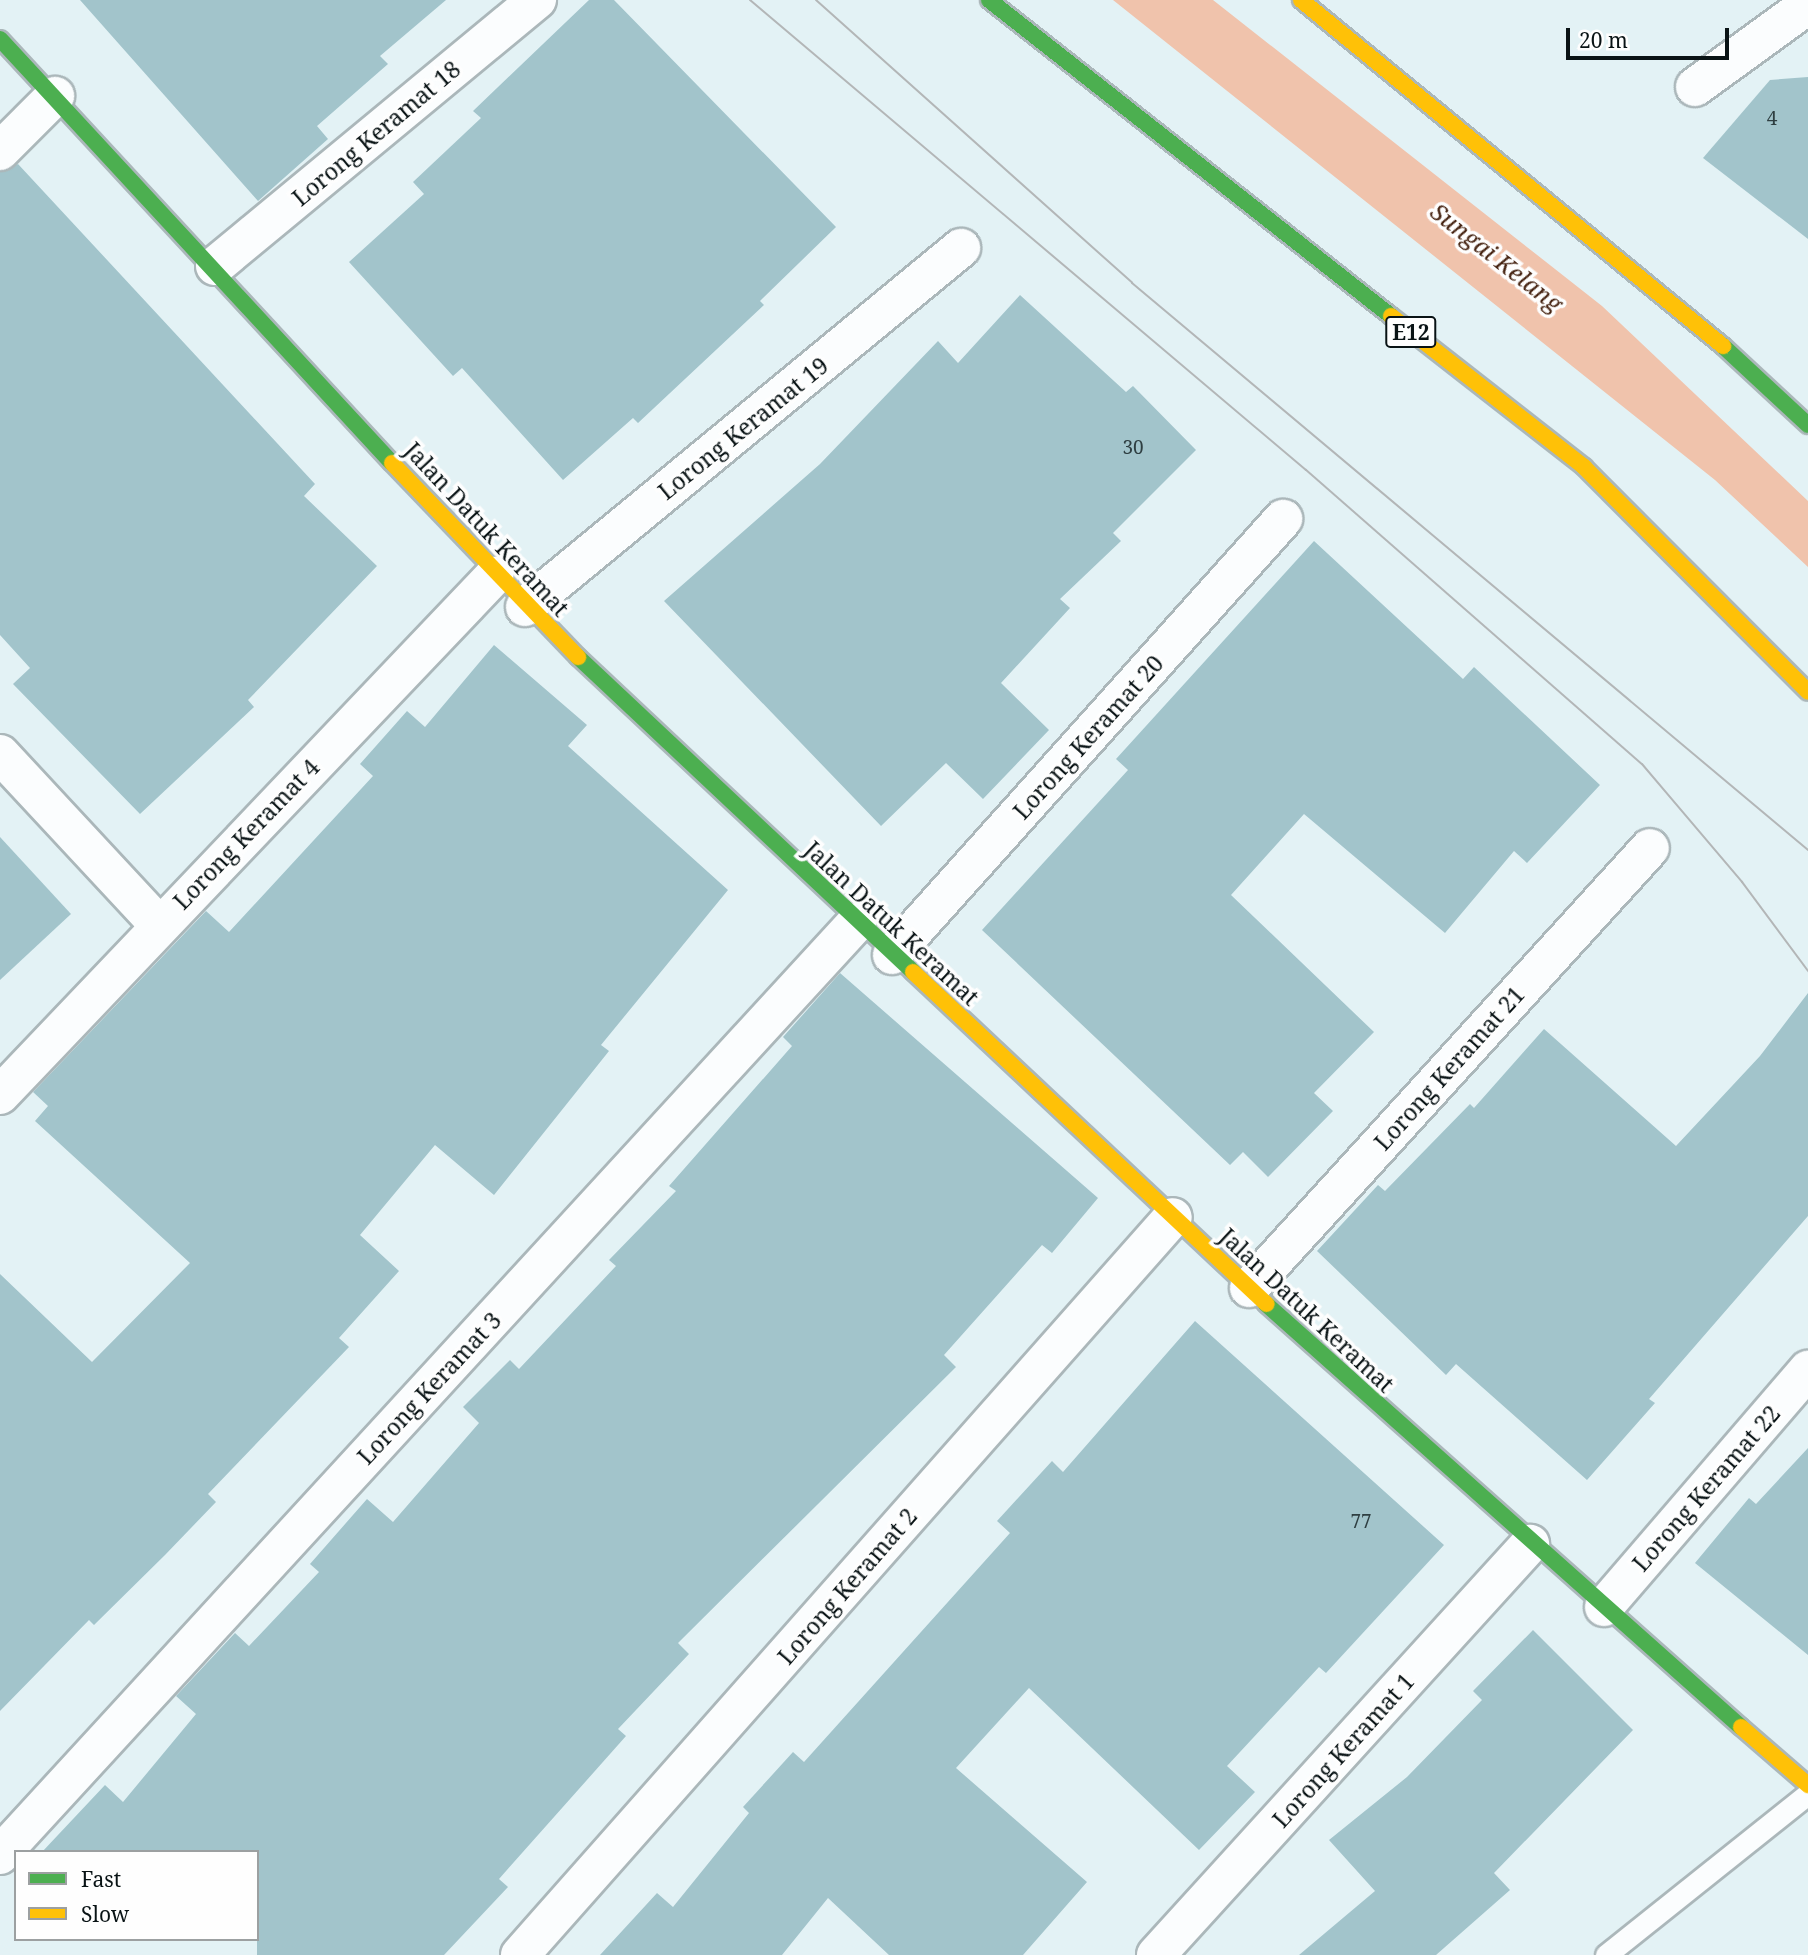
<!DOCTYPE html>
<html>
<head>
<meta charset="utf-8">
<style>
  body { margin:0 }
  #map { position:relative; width:1808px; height:1955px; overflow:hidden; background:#e3f2f5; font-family:"Noto Serif",serif }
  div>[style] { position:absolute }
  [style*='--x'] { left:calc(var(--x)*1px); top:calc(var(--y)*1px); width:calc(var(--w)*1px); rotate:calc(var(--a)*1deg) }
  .water>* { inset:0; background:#f0c3ac }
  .building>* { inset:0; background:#a2c4cb }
  .roads { filter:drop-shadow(2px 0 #abb7ba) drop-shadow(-2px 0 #abb7ba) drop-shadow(0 2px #abb7ba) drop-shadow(0 -2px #abb7ba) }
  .lane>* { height:21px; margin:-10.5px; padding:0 10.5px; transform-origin:10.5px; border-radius:10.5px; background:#fbfdfe }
  .street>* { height:38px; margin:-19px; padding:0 19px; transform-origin:19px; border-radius:19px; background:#fbfdfe }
  .fast>* { height:16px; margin:-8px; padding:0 8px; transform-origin:8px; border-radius:8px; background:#4caf50 }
  .slow>* { height:16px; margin:-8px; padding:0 8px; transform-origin:8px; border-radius:8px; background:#ffc107 }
  .tram>* { height:2px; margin:-1px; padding:0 1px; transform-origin:1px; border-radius:1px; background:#b3b6b7 }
  span { translate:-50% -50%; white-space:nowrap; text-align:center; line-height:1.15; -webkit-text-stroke:7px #fefefe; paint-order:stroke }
  .number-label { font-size:19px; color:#2f3f42 }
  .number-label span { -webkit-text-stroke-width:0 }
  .shield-label span { padding:2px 5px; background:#fefefe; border:2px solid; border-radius:5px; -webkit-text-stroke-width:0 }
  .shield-label { font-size:21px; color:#091315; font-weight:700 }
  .street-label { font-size:23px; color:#091315 }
  .water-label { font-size:24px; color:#452311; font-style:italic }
  .legend { position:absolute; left:14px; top:1850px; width:245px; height:91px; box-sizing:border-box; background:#fefefe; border:2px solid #9ca0a1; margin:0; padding:9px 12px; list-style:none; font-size:21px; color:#091315 }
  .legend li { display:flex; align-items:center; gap:14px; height:35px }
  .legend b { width:35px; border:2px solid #9ca0a1 }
  .scale { position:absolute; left:1566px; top:28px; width:163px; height:32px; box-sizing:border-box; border:4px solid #091315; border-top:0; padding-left:9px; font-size:21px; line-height:24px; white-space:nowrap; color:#091315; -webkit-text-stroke:5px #fefefe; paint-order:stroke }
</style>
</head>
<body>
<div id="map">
  <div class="water">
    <i style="clip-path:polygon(1113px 0,1213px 0,1602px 306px,1808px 501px,1808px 567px,1715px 480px)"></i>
  </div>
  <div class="building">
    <i style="clip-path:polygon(80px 0,446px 0,380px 56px,388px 64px,317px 126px,328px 139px,258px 201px)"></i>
    <i style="clip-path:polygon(589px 0,614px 0,836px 227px,760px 301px,764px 305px,638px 423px,633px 418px,563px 480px,462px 368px,453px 376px,349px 262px,424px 194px,413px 182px,481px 118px,473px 111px)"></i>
    <i style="clip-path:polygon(1808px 77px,1808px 239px,1703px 158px,1770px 80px)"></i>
    <i style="clip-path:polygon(18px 164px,315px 484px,304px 496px,377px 566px,248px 700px,254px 707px,140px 814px,13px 684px,30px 668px,0 635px,0 172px)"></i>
    <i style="clip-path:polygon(1020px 295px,1126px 392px,1133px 386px,1196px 450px,1113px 533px,1121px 541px,1060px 599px,1070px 608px,1001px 683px,1049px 730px,983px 799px,946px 763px,881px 826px,664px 601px,820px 464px,938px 341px,958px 363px)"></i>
    <i style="clip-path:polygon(1314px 541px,1463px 679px,1474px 667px,1600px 785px,1527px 863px,1514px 851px,1445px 933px,1304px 814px,1231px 895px,1374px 1032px,1314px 1093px,1333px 1111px,1268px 1177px,1243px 1152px,1230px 1165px,982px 930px,1128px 770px,1116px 759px)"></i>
    <i style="clip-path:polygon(494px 645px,587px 725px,568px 746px,728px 890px,601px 1045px,609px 1051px,494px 1195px,435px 1145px,360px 1235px,399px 1271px,339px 1338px,349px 1347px,208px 1494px,216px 1502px,165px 1555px,94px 1625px,89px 1620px,0 1711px,0 1274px,92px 1362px,190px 1263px,35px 1121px,48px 1106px,33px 1092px,206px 911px,229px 932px,373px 776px,360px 764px,407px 711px,425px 727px)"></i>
    <i style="clip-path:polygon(0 837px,71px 914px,0 980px)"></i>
    <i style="clip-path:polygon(840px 973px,1098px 1198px,1052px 1253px,1042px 1245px,944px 1355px,956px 1367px,678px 1643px,689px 1654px,618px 1729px,626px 1736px,499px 1879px,508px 1887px,444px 1955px,257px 1955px,257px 1852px,42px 1852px,105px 1785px,123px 1802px,196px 1714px,176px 1696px,235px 1633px,249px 1646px,319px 1572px,310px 1564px,367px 1499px,393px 1522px,479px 1423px,463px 1407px,510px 1360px,519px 1369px,616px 1266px,609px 1260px,676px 1191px,669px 1186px,792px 1046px,783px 1037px)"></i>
    <i style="clip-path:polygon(1808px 993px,1808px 1216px,1649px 1399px,1655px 1403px,1587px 1480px,1456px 1364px,1446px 1375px,1317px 1251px,1378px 1185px,1385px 1191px,1470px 1104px,1474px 1108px,1544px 1029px,1676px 1146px,1760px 1056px)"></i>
    <i style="clip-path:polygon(1195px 1321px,1444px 1545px,1326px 1673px,1319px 1667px,1227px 1766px,1255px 1792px,1199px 1850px,1029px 1688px,956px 1768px,1087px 1882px,1023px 1955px,889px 1955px,828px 1898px,782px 1955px,600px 1955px,657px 1893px,673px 1907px,749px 1813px,743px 1807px,793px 1752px,804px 1762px,1010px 1533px,997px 1521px,1052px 1461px,1063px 1472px)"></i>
    <i style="clip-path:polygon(1808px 1448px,1808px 1655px,1695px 1563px,1749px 1498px,1756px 1504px)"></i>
    <i style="clip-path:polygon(1533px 1630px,1633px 1730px,1494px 1873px,1510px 1890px,1436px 1955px,1299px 1955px,1375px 1891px,1329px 1840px,1407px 1777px,1482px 1700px,1473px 1691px)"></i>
  </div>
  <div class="roads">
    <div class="lane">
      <i style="--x:1606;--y:1955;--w:258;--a:-38.6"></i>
    </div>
    <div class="street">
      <i style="--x:1695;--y:87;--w:140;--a:-36"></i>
      <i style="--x:0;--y:151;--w:78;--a:-45"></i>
      <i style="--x:215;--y:266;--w:418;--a:-39.6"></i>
      <i style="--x:525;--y:607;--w:565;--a:-39.47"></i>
      <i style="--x:0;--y:754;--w:233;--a:47.1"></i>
      <i style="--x:892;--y:955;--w:586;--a:-48.11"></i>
      <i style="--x:0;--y:1095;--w:717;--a:-46.41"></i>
      <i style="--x:1249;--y:1288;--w:595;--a:-47.66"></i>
      <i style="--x:1604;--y:1607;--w:313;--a:-49.3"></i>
      <i style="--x:0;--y:1855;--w:1267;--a:-47.43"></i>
      <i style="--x:520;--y:1955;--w:985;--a:-48.5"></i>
      <i style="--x:1156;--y:1955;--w:556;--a:-47.7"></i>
    </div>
    <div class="fast">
      <i style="--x:989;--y:0;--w:511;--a:38.17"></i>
      <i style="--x:0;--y:39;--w:577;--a:47.25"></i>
      <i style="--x:1723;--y:346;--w:116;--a:42.9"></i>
      <i style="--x:578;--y:657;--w:460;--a:43.2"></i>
      <i style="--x:1266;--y:1304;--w:636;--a:41.69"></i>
    </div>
    <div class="slow">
      <i style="--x:1301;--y:0;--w:546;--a:39.35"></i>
      <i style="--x:1391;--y:316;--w:245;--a:38"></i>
      <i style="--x:1584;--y:467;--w:317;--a:45.1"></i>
      <i style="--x:392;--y:463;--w:269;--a:46.2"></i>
      <i style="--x:913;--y:972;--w:485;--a:43.2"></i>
      <i style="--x:1741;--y:1727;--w:89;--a:40.9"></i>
    </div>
  </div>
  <div class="tram">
    <i style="--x:750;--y:0;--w:728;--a:40.21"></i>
    <i style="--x:1306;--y:470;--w:446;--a:41.2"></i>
    <i style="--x:1642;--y:764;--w:155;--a:49.7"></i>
    <i style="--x:1742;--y:882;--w:111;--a:53.4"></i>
    <i style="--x:816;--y:0;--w:424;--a:41.8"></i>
    <i style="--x:1132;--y:283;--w:882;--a:39.99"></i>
  </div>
  <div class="number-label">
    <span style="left:1772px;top:119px">4</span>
    <span style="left:1133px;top:448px">30</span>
    <span style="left:1361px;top:1522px">77</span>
  </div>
  <div class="shield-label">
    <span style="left:1411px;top:332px">E12</span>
  </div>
  <div class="street-label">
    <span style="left:376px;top:133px;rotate:-40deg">Lorong Keramat 18</span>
    <span style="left:743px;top:428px;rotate:-39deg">Lorong Keramat 19</span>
    <span style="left:487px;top:529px;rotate:47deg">Jalan Datuk Keramat</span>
    <span style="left:1088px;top:737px;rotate:-48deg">Lorong Keramat 20</span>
    <span style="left:246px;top:834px;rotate:-46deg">Lorong Keramat 4</span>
    <span style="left:892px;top:923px;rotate:43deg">Jalan Datuk Keramat</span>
    <span style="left:1449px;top:1068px;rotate:-48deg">Lorong Keramat 21</span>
    <span style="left:1307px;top:1310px;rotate:43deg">Jalan Datuk Keramat</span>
    <span style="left:429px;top:1388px;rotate:-47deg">Lorong Keramat 3</span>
    <span style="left:1706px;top:1488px;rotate:-49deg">Lorong Keramat 22</span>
    <span style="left:847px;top:1586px;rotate:-49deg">Lorong Keramat 2</span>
    <span style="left:1343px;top:1750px;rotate:-48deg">Lorong Keramat 1</span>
  </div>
  <div class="water-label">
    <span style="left:1497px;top:257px;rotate:38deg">Sungai Kelang</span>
  </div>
  <ul class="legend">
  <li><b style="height:9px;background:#4caf50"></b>Fast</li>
  <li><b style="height:9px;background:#ffc107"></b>Slow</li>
  </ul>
  <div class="scale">20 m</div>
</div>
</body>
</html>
